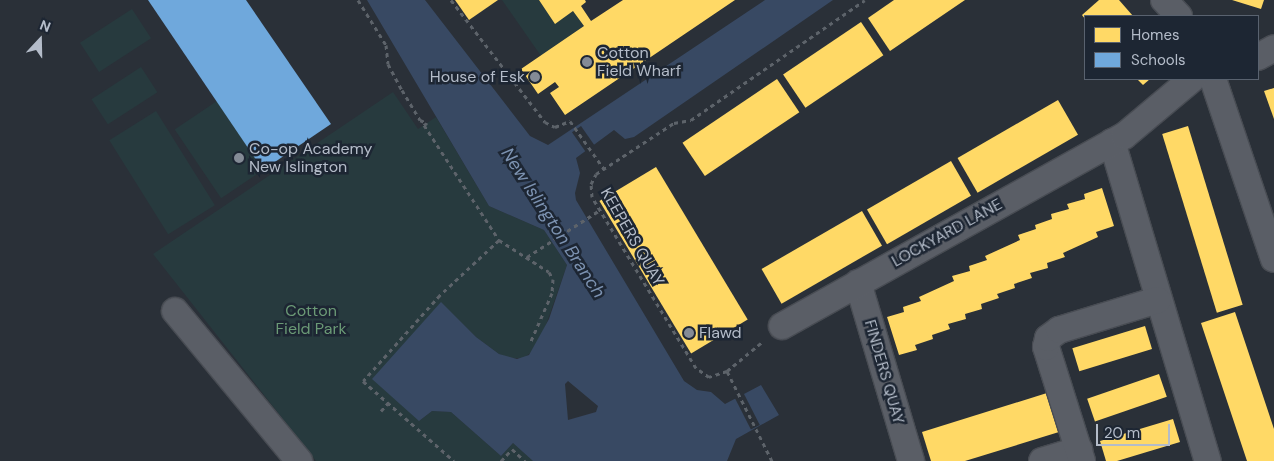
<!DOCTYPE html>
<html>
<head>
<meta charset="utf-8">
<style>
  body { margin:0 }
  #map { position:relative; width:1274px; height:461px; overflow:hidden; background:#2a3038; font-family:"DM Sans",sans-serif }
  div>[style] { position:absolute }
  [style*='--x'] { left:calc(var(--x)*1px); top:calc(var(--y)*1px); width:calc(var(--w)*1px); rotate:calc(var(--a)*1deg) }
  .green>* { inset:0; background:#273a3e; transform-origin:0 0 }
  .water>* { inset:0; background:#384963 }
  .pier>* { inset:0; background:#2a3038; transform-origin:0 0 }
  .homes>* { inset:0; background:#ffd966; transform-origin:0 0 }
  .schools>* { inset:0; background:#6fa8dc }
  .path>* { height:3px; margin-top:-1.5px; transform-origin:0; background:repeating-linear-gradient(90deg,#5d636a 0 4px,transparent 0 8px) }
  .roads { filter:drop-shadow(1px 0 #484c53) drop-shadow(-1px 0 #484c53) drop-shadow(0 1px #484c53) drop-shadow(0 -1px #484c53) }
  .minor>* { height:26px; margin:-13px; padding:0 13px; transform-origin:13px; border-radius:13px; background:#5a5e66 }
  .dots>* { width:14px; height:14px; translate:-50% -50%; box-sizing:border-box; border:2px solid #1d2633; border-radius:50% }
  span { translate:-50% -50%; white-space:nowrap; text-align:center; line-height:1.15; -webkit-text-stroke:5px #1d2633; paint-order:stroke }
  .poi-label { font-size:16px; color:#b4bcc9 }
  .left { translate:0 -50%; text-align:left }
  .right { translate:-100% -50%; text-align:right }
  .street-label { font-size:16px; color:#b4bcc9 }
  .park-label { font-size:16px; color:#6b9a76 }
  .water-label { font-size:18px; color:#7c92b1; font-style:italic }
  .legend { position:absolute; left:1084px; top:15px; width:175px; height:65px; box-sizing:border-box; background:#1d2633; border:1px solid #59626f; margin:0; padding:6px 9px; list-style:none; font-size:15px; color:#b4bcc9 }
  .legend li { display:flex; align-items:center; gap:10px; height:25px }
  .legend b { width:25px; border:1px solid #59626f }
  .north { position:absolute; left:15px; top:15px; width:50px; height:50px; -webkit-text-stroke:4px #1d2633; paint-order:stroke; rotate:21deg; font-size:14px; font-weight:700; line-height:20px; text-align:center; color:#b4bcc9 }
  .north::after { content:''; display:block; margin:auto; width:18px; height:22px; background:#b4bcc9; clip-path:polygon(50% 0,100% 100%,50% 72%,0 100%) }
  .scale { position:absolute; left:1096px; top:424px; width:74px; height:22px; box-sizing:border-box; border:2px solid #b4bcc9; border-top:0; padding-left:6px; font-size:15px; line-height:18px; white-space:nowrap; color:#b4bcc9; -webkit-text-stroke:4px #1d2633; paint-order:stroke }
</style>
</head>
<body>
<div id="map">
  <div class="green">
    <i style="clip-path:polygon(502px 0,539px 0,555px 23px,573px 11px,584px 26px,541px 56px)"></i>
    <i style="left:132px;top:9px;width:35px;height:62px;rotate:57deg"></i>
    <i style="left:141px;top:67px;width:30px;height:59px;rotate:57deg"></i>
    <i style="clip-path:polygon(393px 92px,418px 129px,436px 117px,489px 206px,544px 230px,567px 265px,542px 336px,536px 348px,524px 358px,509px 358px,499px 354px,476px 337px,441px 303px,419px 421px,432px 411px,451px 412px,501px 456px,513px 443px,533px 461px,316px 461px,153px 254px)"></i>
    <i style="left:217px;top:101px;width:83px;height:51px;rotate:56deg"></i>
    <i style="left:156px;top:111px;width:111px;height:55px;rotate:58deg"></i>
  </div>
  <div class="water">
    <i style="clip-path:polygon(evenodd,367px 0,425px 0,530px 136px,548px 145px,765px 0,833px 0,634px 137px,625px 139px,614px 130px,576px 158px,580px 173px,575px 193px,576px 200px,684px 381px,697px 390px,711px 392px,725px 404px,761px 385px,779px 415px,736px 439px,727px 461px,533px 461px,513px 443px,501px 456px,451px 412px,432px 411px,419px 421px,372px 379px,441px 302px,476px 337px,499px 354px,517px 359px,529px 355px,549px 319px,567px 265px,544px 230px,489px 206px,367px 0,568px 381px,598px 406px,596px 412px,568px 420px,565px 384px,568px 381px)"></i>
  </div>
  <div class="pier">
    <i style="left:581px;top:126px;width:24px;height:11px;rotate:55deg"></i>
    <i style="left:743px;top:392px;width:37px;height:10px;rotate:63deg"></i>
  </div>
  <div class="homes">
    <i style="clip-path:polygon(455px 0,498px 0,469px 20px)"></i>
    <i style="clip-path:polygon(539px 0,585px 0,586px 2px,581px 6px,591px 21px,623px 0,735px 0,565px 115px,550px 93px,559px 87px,555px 82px,538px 94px,521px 69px,584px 26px,573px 11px,555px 24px)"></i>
    <i style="clip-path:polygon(894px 0,965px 0,890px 51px,868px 18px)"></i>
    <i style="clip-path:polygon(1099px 0,1119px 0,1133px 16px,1085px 19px,1082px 15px)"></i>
    <i style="clip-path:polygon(1232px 0,1264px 0,1261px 9px)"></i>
    <i style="left:861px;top:22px;width:40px;height:94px;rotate:56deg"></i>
    <i style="left:777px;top:79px;width:40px;height:114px;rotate:56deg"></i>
    <i style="clip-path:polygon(1137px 79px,1150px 79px,1143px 85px)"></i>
    <i style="clip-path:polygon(1274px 88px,1274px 119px,1264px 91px)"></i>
    <i style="left:1058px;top:100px;width:40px;height:116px;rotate:60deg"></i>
    <i style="left:1188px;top:126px;width:187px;height:27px;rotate:73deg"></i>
    <i style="left:951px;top:161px;width:40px;height:97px;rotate:60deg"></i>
    <i style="left:656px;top:167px;width:178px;height:66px;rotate:59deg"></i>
    <i style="clip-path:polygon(1102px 188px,1114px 226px,1096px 232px,1098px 237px,1063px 253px,1065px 257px,1047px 263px,1048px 268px,1030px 273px,1032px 278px,1014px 284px,1015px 288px,997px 294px,999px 298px,981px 304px,982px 309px,965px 314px,966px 319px,948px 324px,950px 329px,932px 335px,933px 339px,915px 345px,917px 350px,899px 355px,887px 317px,904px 312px,903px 307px,921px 301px,919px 297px,954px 281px,952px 276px,970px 271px,969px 266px,987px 260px,985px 256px,1020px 240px,1018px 235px,1036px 229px,1035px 225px,1052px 219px,1051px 214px,1069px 209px,1067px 204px,1085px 199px,1084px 194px)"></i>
    <i style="left:862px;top:211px;width:40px;height:116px;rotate:60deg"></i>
    <i style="clip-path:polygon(1235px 312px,1274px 429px,1274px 461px,1247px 461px,1201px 323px)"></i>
    <i style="left:1145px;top:326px;width:24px;height:76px;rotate:73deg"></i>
    <i style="left:1159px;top:374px;width:24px;height:76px;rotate:71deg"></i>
    <i style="clip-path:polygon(1047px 393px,1059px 432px,965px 461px,931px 461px,922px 432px)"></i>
    <i style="clip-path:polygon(1173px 419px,1180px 442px,1117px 461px,1106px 461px,1100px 441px)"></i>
  </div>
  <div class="schools">
    <i style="clip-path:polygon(148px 0,246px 0,331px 124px,263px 170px)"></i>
  </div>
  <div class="path">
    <i style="--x:358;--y:0;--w:53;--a:58.1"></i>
    <i style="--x:386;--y:45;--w:19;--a:84"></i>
    <i style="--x:388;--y:64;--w:30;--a:62"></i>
    <i style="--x:402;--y:90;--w:35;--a:59"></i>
    <i style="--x:420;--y:120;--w:8;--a:23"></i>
    <i style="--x:427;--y:123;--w:4;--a:146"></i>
    <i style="--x:424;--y:125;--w:137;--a:56.9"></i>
    <i style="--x:499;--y:240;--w:81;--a:137"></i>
    <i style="--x:440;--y:295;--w:115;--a:131.8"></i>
    <i style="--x:363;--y:381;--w:121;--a:41.3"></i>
    <i style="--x:451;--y:0;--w:154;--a:52.4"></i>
    <i style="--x:545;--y:122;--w:11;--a:27"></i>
    <i style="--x:555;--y:127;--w:16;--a:-22"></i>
    <i style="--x:570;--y:121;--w:59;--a:54.7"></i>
    <i style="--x:499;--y:240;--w:59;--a:32.6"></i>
    <i style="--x:549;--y:272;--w:8;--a:60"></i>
    <i style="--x:553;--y:279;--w:14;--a:94"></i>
    <i style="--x:552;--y:293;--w:55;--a:113.7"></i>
    <i style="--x:527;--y:257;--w:87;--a:-32.8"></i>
    <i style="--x:727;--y:371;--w:45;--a:-39.6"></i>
    <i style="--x:381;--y:411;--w:11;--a:-49"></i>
    <i style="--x:501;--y:461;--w:16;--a:-47"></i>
    <i style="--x:512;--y:449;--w:18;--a:43"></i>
    <i style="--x:772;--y:461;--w:101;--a:-116.6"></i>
    <i style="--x:727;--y:371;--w:19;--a:162"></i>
    <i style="--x:709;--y:377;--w:16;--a:-145"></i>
    <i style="--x:696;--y:368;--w:200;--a:-121.3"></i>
    <i style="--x:592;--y:197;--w:13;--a:-94"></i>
    <i style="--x:591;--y:184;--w:11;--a:-63"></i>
    <i style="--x:596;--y:174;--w:93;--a:-33.2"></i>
    <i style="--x:674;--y:123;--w:17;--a:-10"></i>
    <i style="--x:691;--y:120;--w:211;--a:-34.6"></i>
  </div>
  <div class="roads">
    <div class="minor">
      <i style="--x:1164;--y:0;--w:22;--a:47"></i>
      <i style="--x:1258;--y:57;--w:18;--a:-29"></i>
      <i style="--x:1213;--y:79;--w:190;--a:71.3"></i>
      <i style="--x:1112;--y:142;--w:333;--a:73.3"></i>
      <i style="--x:858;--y:283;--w:186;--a:73.4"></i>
      <i style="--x:175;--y:311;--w:195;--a:50.4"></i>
      <i style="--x:782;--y:326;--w:391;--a:-29.1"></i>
      <i style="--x:1124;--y:136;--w:89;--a:-40"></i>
      <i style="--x:1042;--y:461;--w:39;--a:-17"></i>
      <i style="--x:1082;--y:461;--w:120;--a:-107.5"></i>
      <i style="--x:1046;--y:347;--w:9;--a:-77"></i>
      <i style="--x:1048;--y:338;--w:14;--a:-36"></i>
      <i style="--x:1059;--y:330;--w:103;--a:-16.9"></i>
    </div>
  </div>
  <div class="dots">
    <i style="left:587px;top:62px;background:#848b96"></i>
    <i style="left:535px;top:77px;background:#848b96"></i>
    <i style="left:239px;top:158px;background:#848b96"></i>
    <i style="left:689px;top:333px;background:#848b96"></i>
  </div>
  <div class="poi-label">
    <span class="left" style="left:597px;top:62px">Cotton<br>Field Wharf</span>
    <span class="right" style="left:525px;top:77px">House of Esk</span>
    <span class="left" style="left:249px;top:158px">Co-op Academy<br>New Islington</span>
    <span class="left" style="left:699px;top:333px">Flawd</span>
  </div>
  <div class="street-label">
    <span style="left:947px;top:233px;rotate:-29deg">LOCKYARD LANE</span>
    <span style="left:632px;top:237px;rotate:60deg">KEEPERS QUAY</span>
    <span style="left:884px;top:372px;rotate:74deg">FINDERS QUAY</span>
  </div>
  <div class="park-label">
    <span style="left:311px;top:320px">Cotton<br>Field Park</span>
  </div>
  <div class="water-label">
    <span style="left:553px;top:223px;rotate:57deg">New Islington Branch</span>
  </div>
  <ul class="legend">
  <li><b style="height:14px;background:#ffd966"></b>Homes</li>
  <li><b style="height:14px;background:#6fa8dc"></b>Schools</li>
  </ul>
  <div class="north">N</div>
  <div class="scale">20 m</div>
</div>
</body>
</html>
